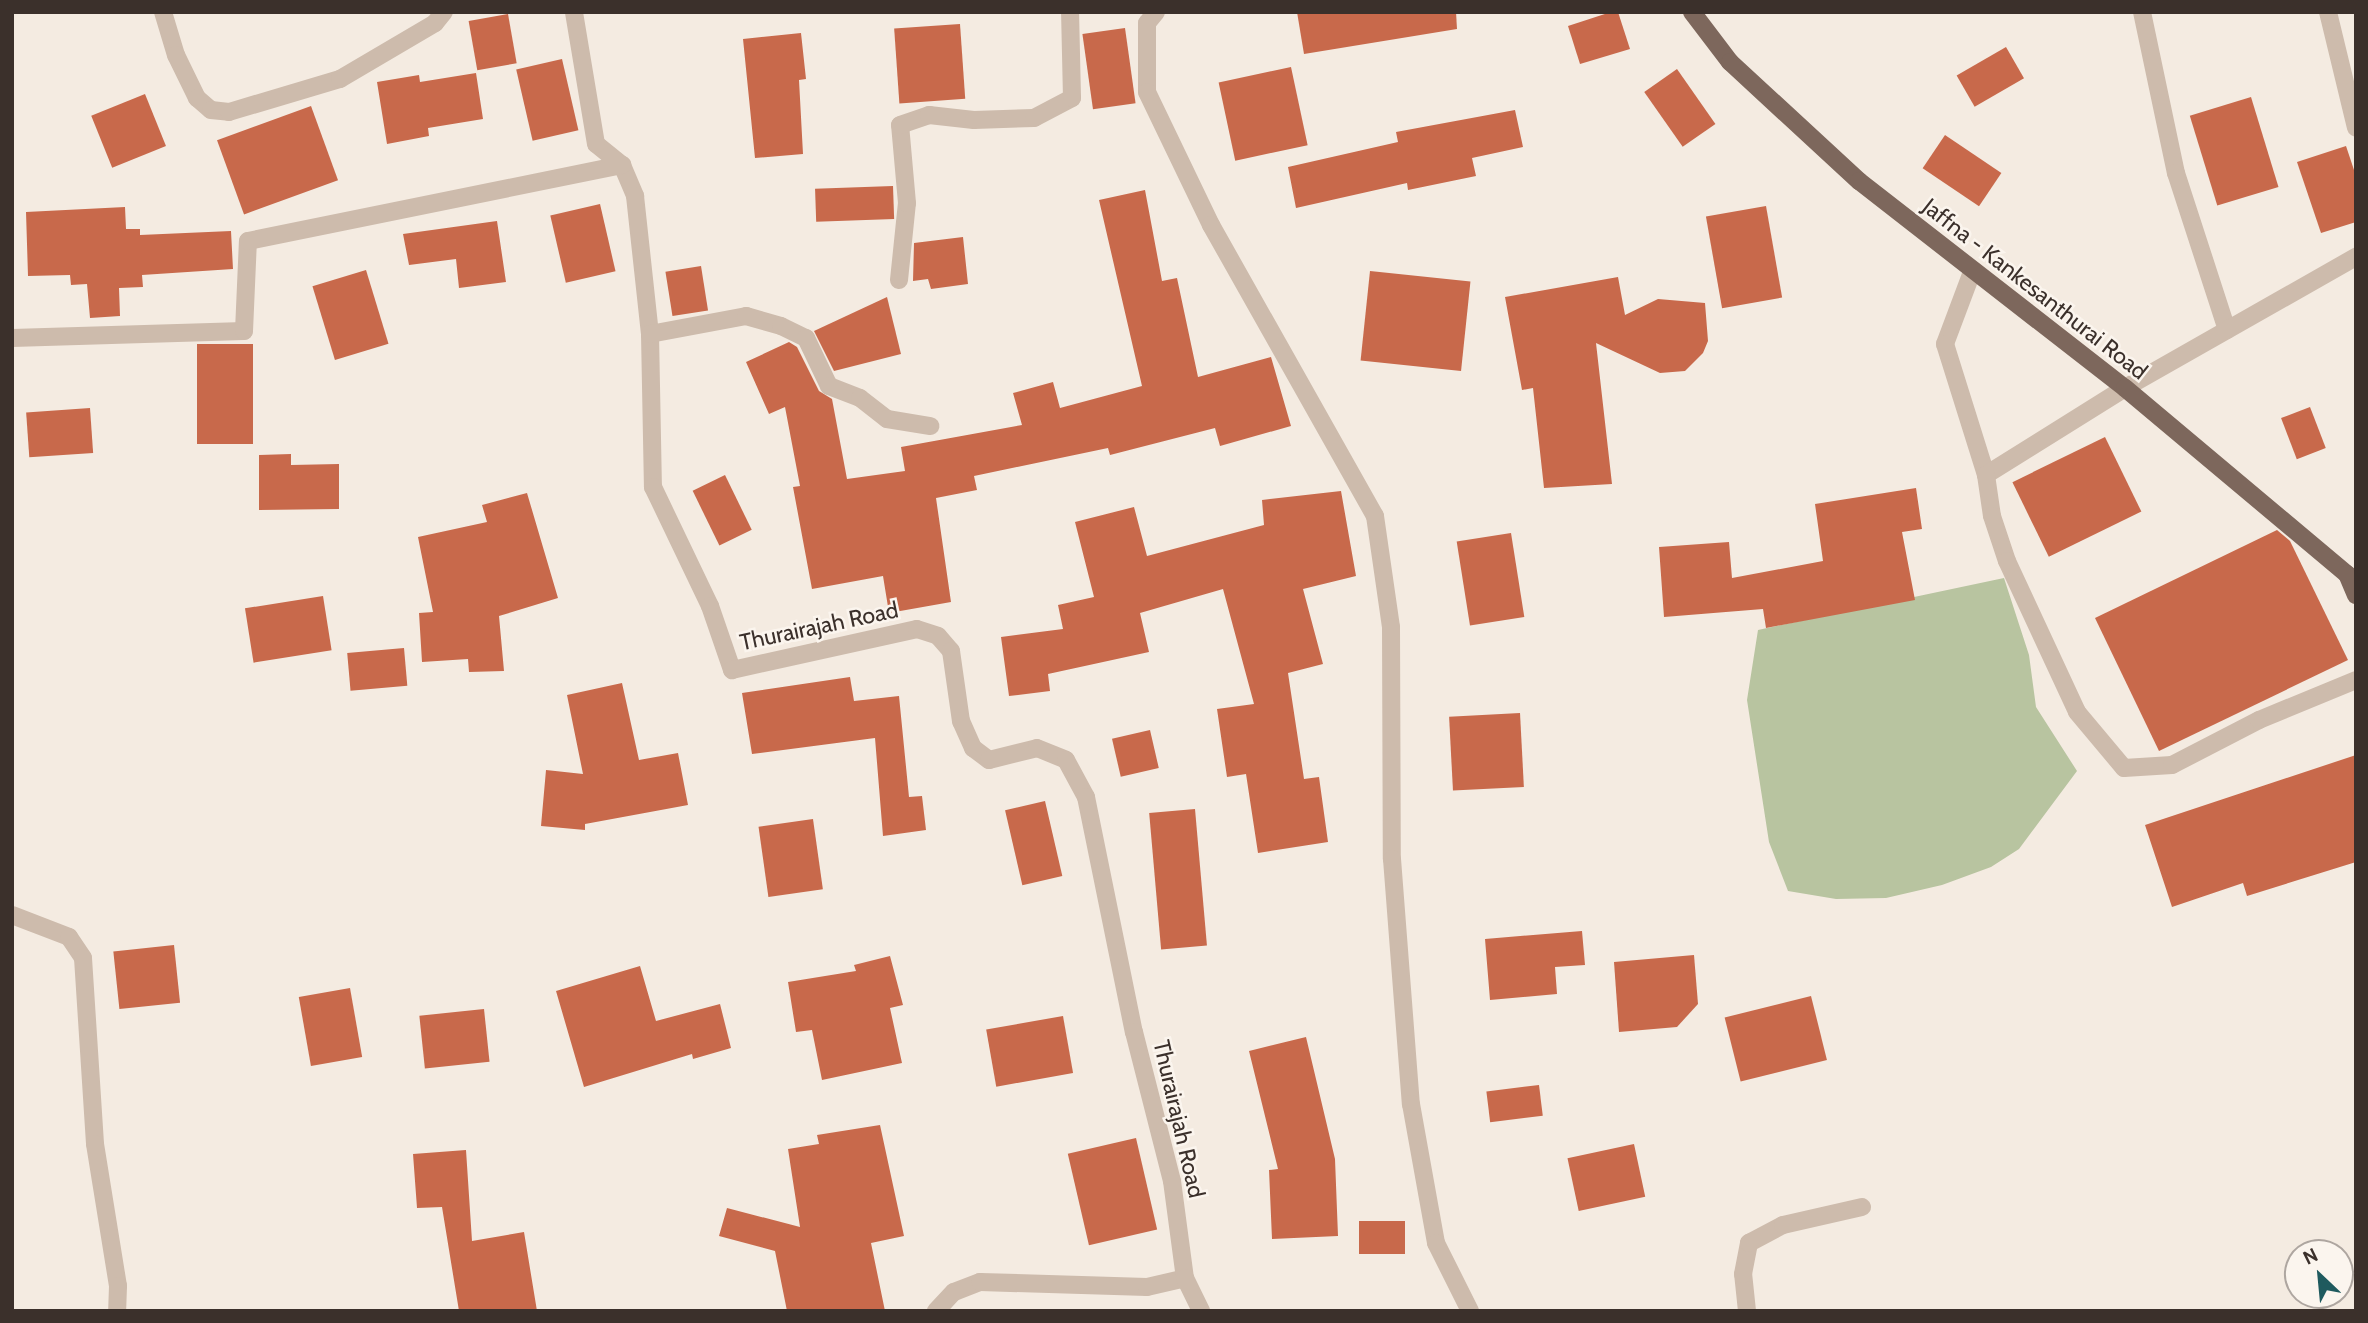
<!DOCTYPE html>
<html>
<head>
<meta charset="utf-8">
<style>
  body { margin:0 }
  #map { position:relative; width:2368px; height:1323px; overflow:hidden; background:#f4ebe1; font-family:Cabin,sans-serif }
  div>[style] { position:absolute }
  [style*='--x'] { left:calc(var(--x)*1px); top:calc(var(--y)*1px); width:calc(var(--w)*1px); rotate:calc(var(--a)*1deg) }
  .green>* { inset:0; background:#b8c4a0 }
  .building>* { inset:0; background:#c8694b; transform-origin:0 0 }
  .service>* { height:18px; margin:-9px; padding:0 9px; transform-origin:9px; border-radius:9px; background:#cdbbac }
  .minor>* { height:18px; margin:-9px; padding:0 9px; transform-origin:9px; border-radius:9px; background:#cdbbac }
  .primary>* { height:18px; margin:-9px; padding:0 9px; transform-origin:9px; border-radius:9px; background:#7d675c }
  span { translate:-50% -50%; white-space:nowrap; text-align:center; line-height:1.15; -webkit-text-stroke:5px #fbf5ee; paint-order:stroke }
  .street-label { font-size:23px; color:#3b302b }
  .frame { position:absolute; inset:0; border:14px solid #3b302b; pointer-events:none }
  .north { position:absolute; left:2284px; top:1239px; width:70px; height:70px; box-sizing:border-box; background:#fbf5ee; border:2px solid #aea6a0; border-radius:50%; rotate:334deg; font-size:19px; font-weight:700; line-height:28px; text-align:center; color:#3b302b }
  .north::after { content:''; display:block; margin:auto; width:24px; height:32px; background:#1f5a5e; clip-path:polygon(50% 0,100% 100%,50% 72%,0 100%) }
</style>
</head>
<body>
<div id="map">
  <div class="green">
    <i style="clip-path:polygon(2004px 578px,2029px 655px,2036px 707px,2077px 771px,2019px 849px,1991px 867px,1942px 885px,1886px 898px,1836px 899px,1788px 891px,1769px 842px,1747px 700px,1758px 630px)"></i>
  </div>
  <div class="building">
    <i style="clip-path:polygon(1297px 12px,1456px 12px,1457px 29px,1304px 54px)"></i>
    <i style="clip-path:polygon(1611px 12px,1618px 12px,1630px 49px,1580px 64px,1568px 26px)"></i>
    <i style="left:508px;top:14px;width:50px;height:40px;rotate:80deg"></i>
    <i style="left:960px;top:24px;width:75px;height:66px;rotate:86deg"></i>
    <i style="left:1125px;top:28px;width:76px;height:43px;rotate:82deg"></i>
    <i style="clip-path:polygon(801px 33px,806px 79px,799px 80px,803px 154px,755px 158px,743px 39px)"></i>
    <i style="left:2006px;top:47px;width:36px;height:57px;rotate:60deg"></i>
    <i style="left:562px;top:59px;width:73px;height:47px;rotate:77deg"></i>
    <i style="left:1291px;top:67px;width:80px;height:74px;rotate:78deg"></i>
    <i style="left:1677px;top:69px;width:67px;height:40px;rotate:55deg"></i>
    <i style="clip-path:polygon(476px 73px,483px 119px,428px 128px,429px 136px,387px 144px,377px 82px,419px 75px,420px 82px)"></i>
    <i style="left:145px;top:94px;width:56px;height:58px;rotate:68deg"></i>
    <i style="left:2251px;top:97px;width:94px;height:64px;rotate:73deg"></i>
    <i style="left:311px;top:106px;width:79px;height:100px;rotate:70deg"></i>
    <i style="clip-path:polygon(1515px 110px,1523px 147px,1472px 158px,1476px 176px,1408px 190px,1407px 183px,1296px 208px,1288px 167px,1398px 142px,1396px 132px)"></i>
    <i style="left:1945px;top:135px;width:68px;height:40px;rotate:34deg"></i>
    <i style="clip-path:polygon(2346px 146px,2356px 176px,2356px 222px,2321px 233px,2297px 162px)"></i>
    <i style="left:893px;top:186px;width:33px;height:78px;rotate:88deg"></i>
    <i style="clip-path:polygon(1145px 190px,1162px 281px,1177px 278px,1198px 377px,1271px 357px,1291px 426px,1220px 446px,1215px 428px,1110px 455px,1108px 448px,974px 476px,977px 490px,936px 498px,951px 602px,889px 613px,883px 576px,812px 589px,793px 487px,800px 486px,785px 407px,769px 414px,746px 362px,789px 342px,797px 347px,819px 391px,832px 399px,847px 479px,905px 471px,901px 447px,1022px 425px,1013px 393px,1053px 382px,1060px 408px,1142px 386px,1099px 200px)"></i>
    <i style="left:600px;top:204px;width:69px;height:51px;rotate:77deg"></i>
    <i style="left:1766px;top:206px;width:93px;height:61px;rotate:80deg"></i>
    <i style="clip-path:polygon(125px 207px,126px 229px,140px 229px,140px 235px,231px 231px,233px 269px,142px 275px,143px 287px,119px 288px,120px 316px,90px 318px,87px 284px,71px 285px,70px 275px,28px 276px,26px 212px)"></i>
    <i style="clip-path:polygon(497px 221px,506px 282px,459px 288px,456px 259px,409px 265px,403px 234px)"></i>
    <i style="clip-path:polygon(963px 237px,968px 284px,931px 289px,928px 279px,913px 281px,914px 243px)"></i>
    <i style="left:701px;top:266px;width:45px;height:36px;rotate:81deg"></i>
    <i style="left:366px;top:270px;width:77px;height:56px;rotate:73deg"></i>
    <i style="left:1370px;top:271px;width:101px;height:90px;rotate:6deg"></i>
    <i style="clip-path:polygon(1618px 277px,1625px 315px,1658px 299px,1705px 303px,1708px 341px,1703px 353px,1685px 371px,1660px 373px,1596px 343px,1612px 484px,1544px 488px,1533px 388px,1522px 390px,1505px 297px)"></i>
    <i style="clip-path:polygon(887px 297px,901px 354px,834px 371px,814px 331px)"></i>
    <i style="left:197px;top:344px;width:56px;height:100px"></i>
    <i style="left:2310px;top:407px;width:44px;height:31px;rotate:69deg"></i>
    <i style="left:90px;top:408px;width:45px;height:64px;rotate:86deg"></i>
    <i style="left:2105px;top:437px;width:83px;height:103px;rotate:64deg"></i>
    <i style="clip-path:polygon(291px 454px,291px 465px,339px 464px,339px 509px,259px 510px,259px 455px)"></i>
    <i style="left:725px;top:475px;width:61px;height:36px;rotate:64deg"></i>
    <i style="clip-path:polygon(1916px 488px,1922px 529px,1902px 532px,1915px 600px,1766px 628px,1763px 609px,1664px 617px,1659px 547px,1729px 542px,1732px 578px,1823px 561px,1815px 504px)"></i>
    <i style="clip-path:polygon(1341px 491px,1356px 576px,1303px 589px,1323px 664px,1288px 673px,1304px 779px,1319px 777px,1328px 842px,1258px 853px,1246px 774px,1227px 777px,1217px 709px,1254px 704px,1223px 589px,1140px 613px,1149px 652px,1048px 674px,1050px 691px,1009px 696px,1001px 637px,1063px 629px,1058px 605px,1094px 597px,1075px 522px,1134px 507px,1147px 556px,1264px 525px,1262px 500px)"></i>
    <i style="clip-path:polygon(527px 493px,558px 598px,499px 616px,504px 671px,469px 672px,468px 659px,422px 662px,419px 613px,433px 612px,418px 537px,487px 522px,482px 505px)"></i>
    <i style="clip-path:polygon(2277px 530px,2290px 541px,2348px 660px,2159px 751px,2095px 618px)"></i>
    <i style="left:1511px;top:533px;width:85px;height:55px;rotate:81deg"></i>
    <i style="left:323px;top:596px;width:55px;height:79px;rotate:81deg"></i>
    <i style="left:404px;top:648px;width:38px;height:57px;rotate:85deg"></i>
    <i style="clip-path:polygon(850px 677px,854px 701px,899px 696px,909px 797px,922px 796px,926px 830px,883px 836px,875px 738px,752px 754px,742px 693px)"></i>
    <i style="clip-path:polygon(622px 683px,639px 760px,678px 753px,688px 805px,585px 824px,585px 830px,541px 826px,546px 770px,583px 774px,567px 695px)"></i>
    <i style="left:1520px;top:713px;width:74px;height:71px;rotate:87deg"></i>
    <i style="left:1150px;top:730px;width:39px;height:39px;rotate:77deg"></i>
    <i style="clip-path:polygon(2356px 755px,2356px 862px,2247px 896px,2243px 883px,2172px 907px,2145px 825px)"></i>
    <i style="left:1045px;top:801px;width:77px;height:41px;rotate:77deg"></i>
    <i style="left:1195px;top:809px;width:137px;height:46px;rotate:85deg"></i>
    <i style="left:813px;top:819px;width:71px;height:55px;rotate:82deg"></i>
    <i style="clip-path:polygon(1582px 931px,1585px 965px,1555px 967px,1557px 994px,1490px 1000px,1485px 939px)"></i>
    <i style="left:174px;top:945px;width:58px;height:61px;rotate:84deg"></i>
    <i style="clip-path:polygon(1694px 955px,1698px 1004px,1677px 1027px,1619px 1032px,1614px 962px)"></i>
    <i style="clip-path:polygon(890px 956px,903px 1005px,890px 1008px,902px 1063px,822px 1080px,812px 1030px,796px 1032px,788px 982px,856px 971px,854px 965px)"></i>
    <i style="clip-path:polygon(640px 966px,656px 1021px,720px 1004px,731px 1048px,693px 1059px,692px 1054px,584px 1087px,556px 991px)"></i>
    <i style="left:350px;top:988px;width:70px;height:52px;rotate:80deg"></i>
    <i style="left:1811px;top:996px;width:66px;height:89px;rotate:76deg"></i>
    <i style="left:484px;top:1009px;width:53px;height:65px;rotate:84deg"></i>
    <i style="left:1063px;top:1016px;width:58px;height:78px;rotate:80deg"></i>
    <i style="clip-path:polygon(1306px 1037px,1335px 1159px,1338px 1236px,1272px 1239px,1269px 1170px,1278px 1169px,1249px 1051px)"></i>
    <i style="left:1539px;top:1085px;width:31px;height:53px;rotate:83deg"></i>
    <i style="clip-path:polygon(880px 1125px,904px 1236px,871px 1243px,885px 1311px,787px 1311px,775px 1251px,719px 1236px,727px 1208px,800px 1227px,788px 1149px,819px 1144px,817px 1135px)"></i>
    <i style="left:1136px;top:1138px;width:94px;height:70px;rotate:77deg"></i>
    <i style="left:1634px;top:1144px;width:54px;height:68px;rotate:78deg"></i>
    <i style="clip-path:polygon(466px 1150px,472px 1241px,524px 1232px,537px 1311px,459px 1311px,442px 1207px,417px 1208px,413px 1154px)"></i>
    <i style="left:1405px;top:1221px;width:33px;height:46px;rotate:90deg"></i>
  </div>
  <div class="service">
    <i style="--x:163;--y:12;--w:45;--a:73.2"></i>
    <i style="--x:176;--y:55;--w:48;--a:64"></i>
    <i style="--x:197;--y:98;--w:18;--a:41"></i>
    <i style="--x:211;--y:110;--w:18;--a:6"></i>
    <i style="--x:229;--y:112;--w:116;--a:-16.6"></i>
    <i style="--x:340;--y:79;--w:110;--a:-30.5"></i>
    <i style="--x:435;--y:23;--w:14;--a:-51"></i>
    <i style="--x:1972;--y:272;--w:77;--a:110.6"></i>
    <i style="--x:1945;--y:344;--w:137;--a:72.6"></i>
    <i style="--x:2125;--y:388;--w:164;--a:148"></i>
    <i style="--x:1986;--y:475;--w:41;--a:81.7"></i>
    <i style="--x:1992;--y:516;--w:47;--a:71.6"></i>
    <i style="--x:2007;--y:561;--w:166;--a:65.1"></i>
    <i style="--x:2077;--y:712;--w:73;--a:50"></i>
    <i style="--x:2124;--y:768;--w:48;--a:-3.6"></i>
    <i style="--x:2172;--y:765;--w:98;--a:-27.3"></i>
    <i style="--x:2259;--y:720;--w:105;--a:-22.4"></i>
    <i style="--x:936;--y:1311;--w:26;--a:-47"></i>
    <i style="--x:954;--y:1292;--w:28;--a:-21"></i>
    <i style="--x:980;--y:1282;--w:167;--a:1.7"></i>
    <i style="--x:1147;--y:1287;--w:39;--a:-13"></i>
  </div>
  <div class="minor">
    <i style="--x:1156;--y:12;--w:14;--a:129"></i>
    <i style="--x:1147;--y:23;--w:69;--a:90"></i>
    <i style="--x:1147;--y:92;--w:148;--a:64.3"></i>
    <i style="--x:1211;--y:225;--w:334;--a:60.6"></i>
    <i style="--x:1375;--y:516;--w:112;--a:81.8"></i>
    <i style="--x:1391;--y:627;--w:232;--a:89.8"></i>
    <i style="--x:1392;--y:859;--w:246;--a:85.6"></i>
    <i style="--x:1411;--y:1104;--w:141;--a:79.8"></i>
    <i style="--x:1436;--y:1243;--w:76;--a:63.4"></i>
    <i style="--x:2142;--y:12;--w:165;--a:78.1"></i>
    <i style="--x:2176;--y:173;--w:165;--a:72"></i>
    <i style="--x:2328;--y:12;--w:119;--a:76.4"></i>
    <i style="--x:622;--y:165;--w:34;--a:67"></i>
    <i style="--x:635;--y:196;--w:139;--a:83.8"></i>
    <i style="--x:650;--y:334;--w:153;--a:88.9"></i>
    <i style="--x:653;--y:487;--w:132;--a:64.4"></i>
    <i style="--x:710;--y:606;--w:68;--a:71"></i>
    <i style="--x:732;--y:670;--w:189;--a:-12.5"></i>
    <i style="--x:917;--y:629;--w:22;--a:18"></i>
    <i style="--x:938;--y:636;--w:20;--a:49"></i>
    <i style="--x:951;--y:651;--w:71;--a:81.9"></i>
    <i style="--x:961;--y:721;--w:30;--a:66"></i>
    <i style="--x:973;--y:748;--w:20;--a:37"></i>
    <i style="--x:989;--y:760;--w:49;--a:-14"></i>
    <i style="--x:1037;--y:748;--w:31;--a:22"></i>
    <i style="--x:1066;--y:760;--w:42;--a:61.6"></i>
    <i style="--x:1086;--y:797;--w:240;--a:78.5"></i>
    <i style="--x:1134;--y:1032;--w:154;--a:75.7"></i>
    <i style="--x:1172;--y:1181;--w:98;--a:82.4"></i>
    <i style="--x:1185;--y:1278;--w:37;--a:64"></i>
    <i style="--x:899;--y:280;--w:77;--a:-84.1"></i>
    <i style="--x:907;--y:203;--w:78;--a:-95.1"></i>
    <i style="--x:900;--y:125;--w:31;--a:-19"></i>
    <i style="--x:929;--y:115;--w:45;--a:6.3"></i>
    <i style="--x:974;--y:120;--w:60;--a:-1.9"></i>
    <i style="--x:1034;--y:118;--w:43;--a:-27.8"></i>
    <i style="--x:1072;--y:98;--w:86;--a:-91.3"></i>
    <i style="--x:650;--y:334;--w:98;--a:-10.6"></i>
    <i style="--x:746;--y:316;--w:36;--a:16"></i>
    <i style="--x:781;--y:326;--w:28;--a:26"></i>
    <i style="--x:806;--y:338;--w:53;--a:64.4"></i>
    <i style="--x:829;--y:386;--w:33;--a:21"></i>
    <i style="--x:860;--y:398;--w:34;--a:38"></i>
    <i style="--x:887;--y:419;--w:44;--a:9.2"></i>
    <i style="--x:12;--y:338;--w:232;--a:-1.7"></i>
    <i style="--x:244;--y:331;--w:90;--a:-87.5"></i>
    <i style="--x:248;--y:241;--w:382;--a:-11.5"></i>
    <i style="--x:622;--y:165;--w:33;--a:-141"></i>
    <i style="--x:596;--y:144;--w:134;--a:-99.5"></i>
    <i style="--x:2125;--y:388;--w:266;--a:-29.6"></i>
    <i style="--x:12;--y:915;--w:61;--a:21.1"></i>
    <i style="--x:69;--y:937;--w:25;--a:56"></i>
    <i style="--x:83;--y:958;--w:186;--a:86.3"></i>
    <i style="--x:95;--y:1144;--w:144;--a:80.8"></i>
    <i style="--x:118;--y:1286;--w:25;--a:92"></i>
    <i style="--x:1747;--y:1311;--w:37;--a:-96"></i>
    <i style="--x:1743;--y:1274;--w:32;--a:-79"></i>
    <i style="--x:1749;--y:1243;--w:38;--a:-28"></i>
    <i style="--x:1783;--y:1225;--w:81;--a:-12.8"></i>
  </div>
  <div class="primary">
    <i style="--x:1692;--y:12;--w:63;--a:52.8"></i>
    <i style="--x:1730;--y:62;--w:176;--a:42.7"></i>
    <i style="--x:1859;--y:181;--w:337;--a:37.9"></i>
    <i style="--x:2125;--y:388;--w:290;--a:40"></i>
    <i style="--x:2347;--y:574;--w:23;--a:67"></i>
  </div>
  <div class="street-label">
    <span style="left:2035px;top:289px;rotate:38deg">Jaffna - Kankesanthurai Road</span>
    <span style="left:819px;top:626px;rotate:-12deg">Thurairajah Road</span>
    <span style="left:1179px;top:1119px;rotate:77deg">Thurairajah Road</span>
  </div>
  <div class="frame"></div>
  <div class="north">N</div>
</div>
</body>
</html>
